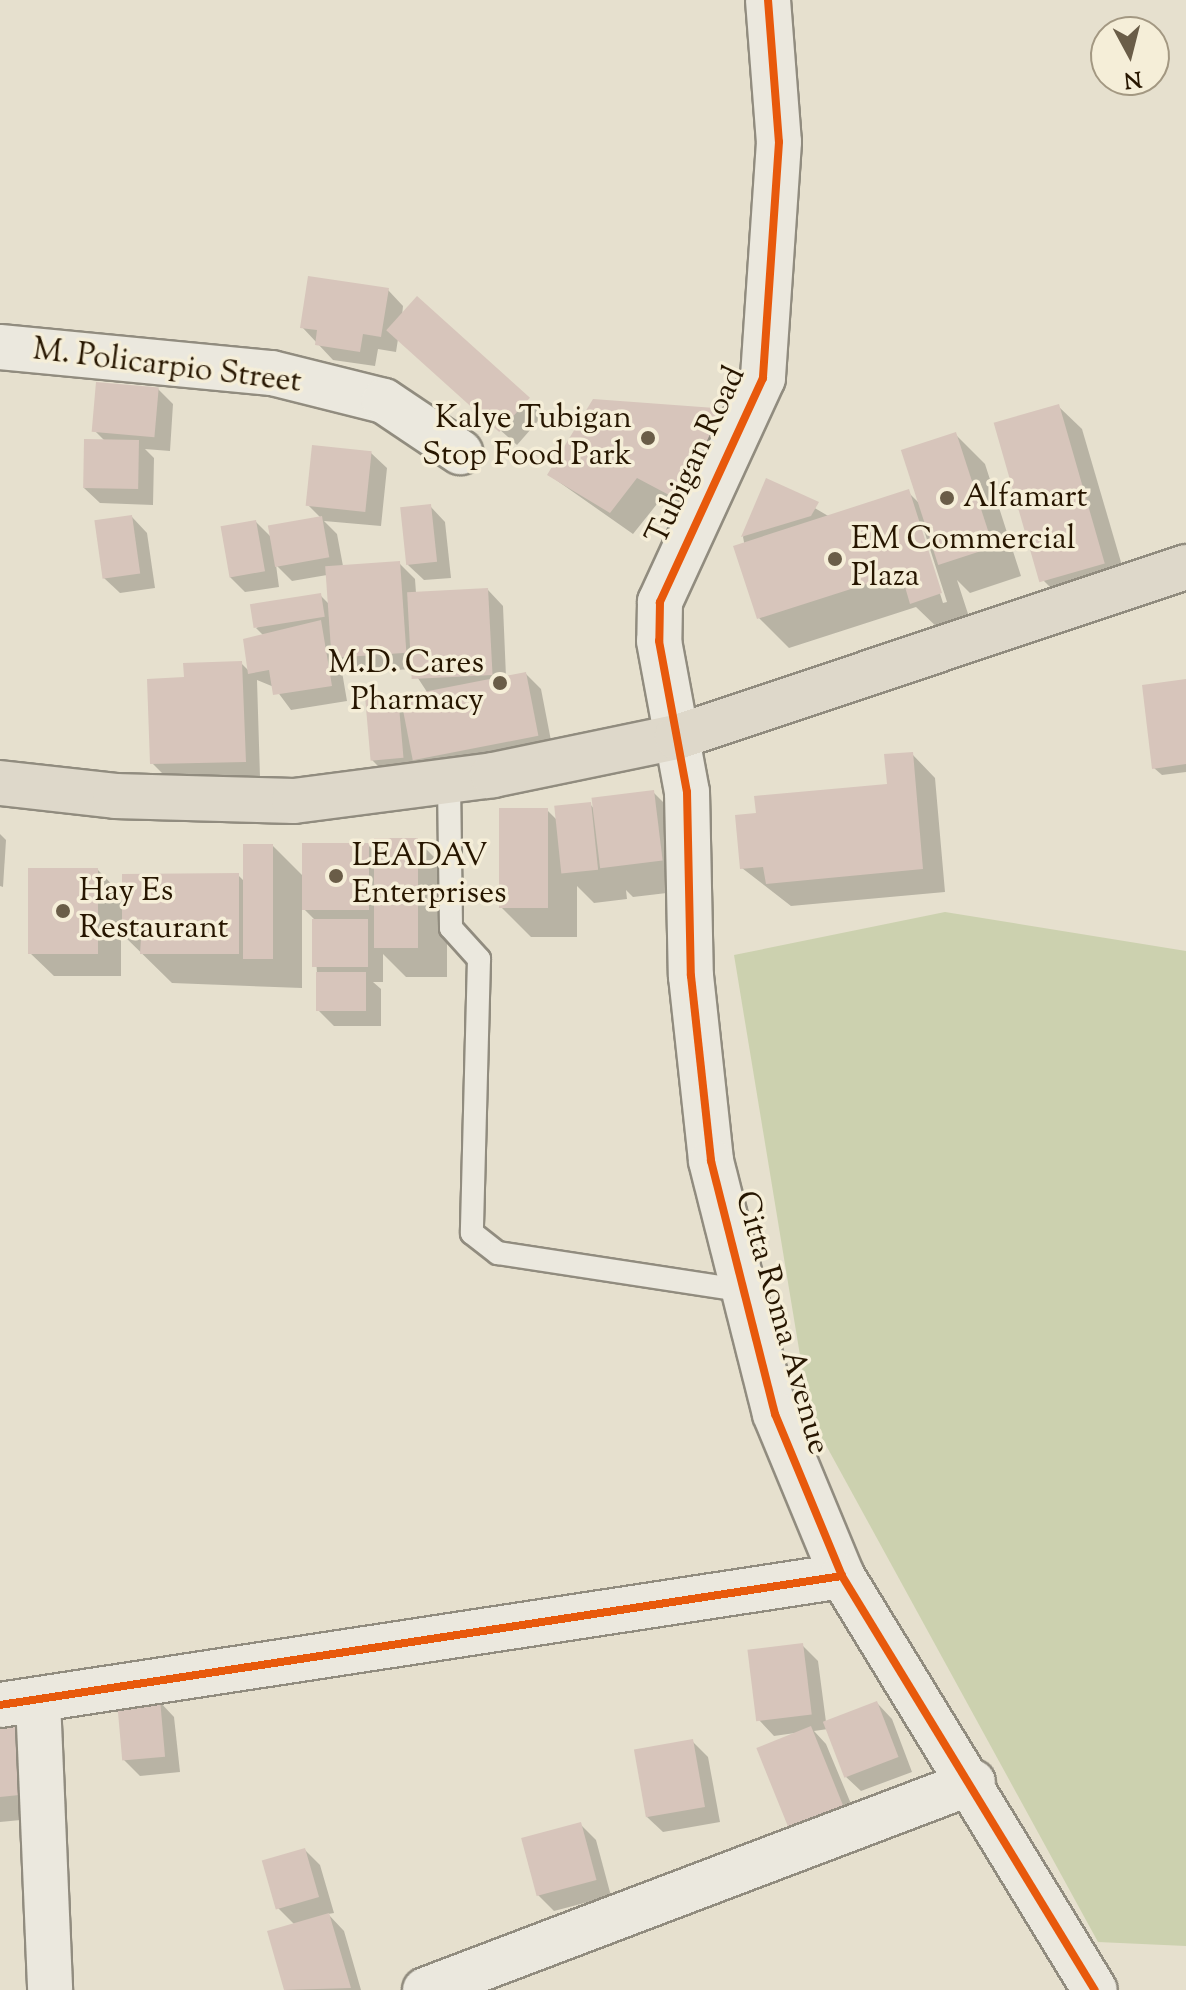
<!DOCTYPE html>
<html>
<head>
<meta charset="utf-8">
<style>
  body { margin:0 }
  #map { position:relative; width:1186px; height:1990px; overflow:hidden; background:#e6e0ce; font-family:"Sorts Mill Goudy",serif }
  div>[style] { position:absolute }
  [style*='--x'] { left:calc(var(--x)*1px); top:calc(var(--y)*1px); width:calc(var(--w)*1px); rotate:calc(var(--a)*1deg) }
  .green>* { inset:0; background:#ccd1af }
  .shadow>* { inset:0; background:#0003 }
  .building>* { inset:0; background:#d7c5bb; transform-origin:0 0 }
  .roads { filter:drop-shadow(2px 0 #918c7f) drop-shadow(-2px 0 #918c7f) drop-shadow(0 2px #918c7f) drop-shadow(0 -2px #918c7f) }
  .lane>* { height:22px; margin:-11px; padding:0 11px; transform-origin:11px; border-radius:11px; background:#ebe8de }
  .street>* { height:44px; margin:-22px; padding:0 22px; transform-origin:22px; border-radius:22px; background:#ebe8de }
  .secondary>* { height:44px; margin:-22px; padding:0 22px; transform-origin:22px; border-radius:22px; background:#ebe8de }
  .primary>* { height:44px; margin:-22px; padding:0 22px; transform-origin:22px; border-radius:22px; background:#ded8ca }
  .cycleway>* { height:8px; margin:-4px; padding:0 4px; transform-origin:4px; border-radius:4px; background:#e8590c }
  .dots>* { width:22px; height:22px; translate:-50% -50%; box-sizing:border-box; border:4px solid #f5eed8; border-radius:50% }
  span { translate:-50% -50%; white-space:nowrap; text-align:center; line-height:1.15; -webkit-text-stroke:7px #f5eed8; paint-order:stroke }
  .street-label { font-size:32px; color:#271600 }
  .poi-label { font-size:32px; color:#271600 }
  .right { translate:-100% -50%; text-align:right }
  .left { translate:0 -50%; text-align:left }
  .north { position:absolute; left:1090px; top:16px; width:80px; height:80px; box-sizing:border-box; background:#f5eed8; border:2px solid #a39882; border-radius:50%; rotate:173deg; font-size:22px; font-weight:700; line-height:32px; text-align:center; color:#271600 }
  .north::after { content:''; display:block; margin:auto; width:28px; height:36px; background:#6a5d48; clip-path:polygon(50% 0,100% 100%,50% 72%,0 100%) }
</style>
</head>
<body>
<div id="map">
  <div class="green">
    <i style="clip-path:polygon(945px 912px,1186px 951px,1186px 1946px,1098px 1942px,810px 1416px,734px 955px)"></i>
  </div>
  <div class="shadow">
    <i style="clip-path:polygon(388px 290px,403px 306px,402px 316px,545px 413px,517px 445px,398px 339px,396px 352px,378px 349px,375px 366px,333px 360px,302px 327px)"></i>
    <i style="clip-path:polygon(158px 389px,173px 404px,170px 451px,145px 449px,154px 458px,153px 505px,100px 503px,84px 488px,105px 441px,95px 431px)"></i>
    <i style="clip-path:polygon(1058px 406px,1082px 429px,1128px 586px,1067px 604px,1044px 581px)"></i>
    <i style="clip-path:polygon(741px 412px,764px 434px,709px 526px,661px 499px,633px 534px,549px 475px)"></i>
    <i style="clip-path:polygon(evenodd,955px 434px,985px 464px,1021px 576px,970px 593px,957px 580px,971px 623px,942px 632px,916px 607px,789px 648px,759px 618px,743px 537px,767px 480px,830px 517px,908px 492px,921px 505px,955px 434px,918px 524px,922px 524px,947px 602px,943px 603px,918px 524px)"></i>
    <i style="clip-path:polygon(371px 453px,387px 468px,381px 526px,324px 521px,337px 534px,343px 566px,399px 563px,415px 579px,416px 593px,488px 590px,503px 606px,506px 677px,526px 674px,541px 689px,553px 751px,430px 774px,417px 761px,418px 773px,388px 776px,372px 760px,397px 697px,404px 703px,427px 692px,412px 669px,348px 673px,341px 666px,347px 701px,291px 710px,274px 687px,257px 680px,260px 777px,168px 779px,152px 763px,186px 679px,241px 663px,250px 672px,266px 638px,256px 628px,320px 595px,329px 604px,327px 575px,292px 581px,276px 565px,279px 587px,245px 592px,230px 577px,256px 522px,272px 538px,321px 518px,308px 505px)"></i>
    <i style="clip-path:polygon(430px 506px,445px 522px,451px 578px,424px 580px,408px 565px)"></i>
    <i style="clip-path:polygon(132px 517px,147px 533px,155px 588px,120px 593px,104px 578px)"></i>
    <i style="clip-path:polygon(1186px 681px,1186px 772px,1162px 775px,1154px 768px)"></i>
    <i style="clip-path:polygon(912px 754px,935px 778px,945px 892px,791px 906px,742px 868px,758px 815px,889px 786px)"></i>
    <i style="clip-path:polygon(653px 792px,683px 822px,692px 890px,633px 897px,626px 890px,627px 899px,594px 903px,577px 886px,577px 937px,531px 937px,501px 907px,547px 810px,558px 821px,590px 804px,596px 811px)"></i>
    <i style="clip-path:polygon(0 834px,6px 840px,3px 887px,0 886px)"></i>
    <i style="clip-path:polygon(417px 840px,447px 870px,447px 977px,406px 977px,383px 954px,383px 982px,373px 982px,381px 989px,381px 1026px,334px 1026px,319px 1011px,314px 919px,302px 907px,302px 988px,172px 983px,121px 933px,121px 976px,54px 976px,30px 953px,98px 870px,124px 897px,238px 875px,245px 882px,273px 846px,304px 877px,368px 845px,376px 853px)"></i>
    <i style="clip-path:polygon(802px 1645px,818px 1661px,826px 1722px,877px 1703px,892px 1719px,912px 1772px,861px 1791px,845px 1776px,828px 1729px,814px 1731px,826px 1744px,859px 1823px,807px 1844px,795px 1733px,774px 1736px,759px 1720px)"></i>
    <i style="clip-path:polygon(159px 1701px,174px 1717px,180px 1772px,140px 1776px,124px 1760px)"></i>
    <i style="clip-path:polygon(0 1719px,52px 1817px,0 1822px)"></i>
    <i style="clip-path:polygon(692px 1741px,708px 1757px,720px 1822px,663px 1832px,647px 1817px)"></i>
    <i style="clip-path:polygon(581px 1825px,596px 1840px,611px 1896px,554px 1911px,538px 1895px)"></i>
    <i style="clip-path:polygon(305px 1850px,320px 1865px,334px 1913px,328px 1914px,344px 1931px,361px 1990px,286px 1990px,269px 1932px,295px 1925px,278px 1908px)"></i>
  </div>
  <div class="building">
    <i style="clip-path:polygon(308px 276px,389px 288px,381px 337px,363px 334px,360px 352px,315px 345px,317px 330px,300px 328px)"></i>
    <i style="left:417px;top:296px;width:152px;height:46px;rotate:42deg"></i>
    <i style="left:96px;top:382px;width:63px;height:50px;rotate:5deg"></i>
    <i style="clip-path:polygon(593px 399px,742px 410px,686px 504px,637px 478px,610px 513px,547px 475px)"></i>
    <i style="left:1059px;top:404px;width:166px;height:68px;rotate:74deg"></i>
    <i style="left:956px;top:432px;width:121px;height:58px;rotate:72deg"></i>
    <i style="left:84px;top:439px;width:55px;height:49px;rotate:1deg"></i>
    <i style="left:312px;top:445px;width:60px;height:61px;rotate:6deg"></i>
    <i style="clip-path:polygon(766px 478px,819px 502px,811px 516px,741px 537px)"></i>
    <i style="clip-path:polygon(909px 489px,942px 593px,910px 604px,901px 573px,757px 619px,733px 546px)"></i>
    <i style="left:431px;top:504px;width:58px;height:31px;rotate:84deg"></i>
    <i style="left:132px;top:515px;width:59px;height:38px;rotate:82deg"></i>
    <i style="left:322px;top:516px;width:42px;height:55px;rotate:80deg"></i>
    <i style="left:256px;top:520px;width:52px;height:36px;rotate:80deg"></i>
    <i style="left:400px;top:561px;width:92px;height:75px;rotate:86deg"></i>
    <i style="left:488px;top:588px;width:87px;height:81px;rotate:87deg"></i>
    <i style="left:321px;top:593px;width:24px;height:72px;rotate:81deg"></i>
    <i style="clip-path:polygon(321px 620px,332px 686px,273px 695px,269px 670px,248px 674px,243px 639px)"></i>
    <i style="clip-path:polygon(242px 661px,246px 762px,150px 764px,147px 679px,184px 677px,183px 663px)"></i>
    <i style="left:526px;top:672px;width:65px;height:128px;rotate:79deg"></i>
    <i style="clip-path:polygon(1186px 679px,1186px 764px,1152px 769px,1142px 685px)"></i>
    <i style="left:398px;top:695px;width:63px;height:33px;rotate:85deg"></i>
    <i style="clip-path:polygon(913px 752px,923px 869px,766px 884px,763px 867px,740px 869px,735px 815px,756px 813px,754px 796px,887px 784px,884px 754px)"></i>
    <i style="left:654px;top:790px;width:71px;height:63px;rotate:83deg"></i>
    <i style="left:591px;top:802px;width:68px;height:37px;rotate:84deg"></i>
    <i style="left:499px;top:808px;width:49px;height:100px"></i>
    <i style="left:374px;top:838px;width:44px;height:110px"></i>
    <i style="left:302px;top:843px;width:67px;height:67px"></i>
    <i style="left:243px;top:844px;width:30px;height:115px"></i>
    <i style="left:28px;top:868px;width:70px;height:86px"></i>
    <i style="clip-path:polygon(239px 873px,239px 954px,140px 954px,141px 937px,122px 937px,122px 874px)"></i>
    <i style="left:312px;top:919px;width:56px;height:48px"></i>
    <i style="left:366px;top:972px;width:39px;height:50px;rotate:90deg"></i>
    <i style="left:803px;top:1643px;width:72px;height:56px;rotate:83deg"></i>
    <i style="left:160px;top:1699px;width:58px;height:43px;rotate:85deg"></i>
    <i style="left:877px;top:1701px;width:60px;height:58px;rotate:69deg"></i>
    <i style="clip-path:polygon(25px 1713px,29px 1794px,0 1797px,0 1717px)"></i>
    <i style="left:811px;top:1726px;width:87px;height:59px;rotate:68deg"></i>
    <i style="left:693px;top:1739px;width:69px;height:60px;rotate:80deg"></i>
    <i style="left:581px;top:1822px;width:60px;height:62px;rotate:75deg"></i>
    <i style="left:305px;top:1848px;width:51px;height:45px;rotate:74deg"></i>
    <i style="clip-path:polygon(329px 1913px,351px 1988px,284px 1990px,267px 1931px)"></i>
  </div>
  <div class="roads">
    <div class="lane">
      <i style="--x:449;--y:783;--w:145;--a:89.2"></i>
      <i style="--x:451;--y:928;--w:42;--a:47.9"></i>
      <i style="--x:479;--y:959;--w:274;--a:91.5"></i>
      <i style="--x:472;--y:1233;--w:33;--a:38"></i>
      <i style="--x:498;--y:1253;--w:246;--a:8.7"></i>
    </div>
    <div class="street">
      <i style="--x:0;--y:347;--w:273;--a:5.5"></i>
      <i style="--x:272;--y:373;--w:115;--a:14"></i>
      <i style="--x:384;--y:401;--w:92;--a:33.9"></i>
      <i style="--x:38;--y:1700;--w:290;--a:87.6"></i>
      <i style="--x:0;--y:1705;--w:852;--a:-8.71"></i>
      <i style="--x:425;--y:1990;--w:586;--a:-20.78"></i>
    </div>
    <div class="secondary">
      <i style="--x:768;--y:0;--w:142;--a:85.6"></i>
      <i style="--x:779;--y:142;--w:237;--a:93.9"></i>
      <i style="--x:763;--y:378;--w:247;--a:114.7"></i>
      <i style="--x:660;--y:602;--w:39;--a:91"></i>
      <i style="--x:659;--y:641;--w:154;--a:79.5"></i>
      <i style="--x:687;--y:792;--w:184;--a:88.8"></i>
      <i style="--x:691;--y:976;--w:186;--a:83.8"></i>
      <i style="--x:711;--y:1161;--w:261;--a:75.8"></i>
      <i style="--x:775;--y:1414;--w:175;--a:67.5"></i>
      <i style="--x:842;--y:1576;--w:485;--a:58.6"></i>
    </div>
    <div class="primary">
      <i style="--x:0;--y:783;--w:116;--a:6.4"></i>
      <i style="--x:115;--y:796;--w:179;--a:1.6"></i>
      <i style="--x:294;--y:801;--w:201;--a:-7.4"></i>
      <i style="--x:493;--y:775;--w:188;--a:-11.7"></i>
      <i style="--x:677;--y:737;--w:537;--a:-18.47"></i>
    </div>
  </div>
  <div class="cycleway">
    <i style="--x:768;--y:0;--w:142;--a:85.6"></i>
    <i style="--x:779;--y:142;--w:237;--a:93.9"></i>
    <i style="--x:763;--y:378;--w:247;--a:114.7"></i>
    <i style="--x:660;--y:602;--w:39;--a:91"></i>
    <i style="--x:659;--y:641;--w:154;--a:79.5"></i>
    <i style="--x:687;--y:792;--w:184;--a:88.8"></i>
    <i style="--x:691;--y:976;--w:186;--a:83.8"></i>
    <i style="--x:711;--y:1161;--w:261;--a:75.8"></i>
    <i style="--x:775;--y:1414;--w:175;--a:67.5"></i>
    <i style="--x:842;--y:1576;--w:485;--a:58.6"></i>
    <i style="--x:0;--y:1705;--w:852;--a:-8.71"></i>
  </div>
  <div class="dots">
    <i style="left:648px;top:438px;background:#6a5d48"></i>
    <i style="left:947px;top:498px;background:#6a5d48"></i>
    <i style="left:835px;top:559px;background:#6a5d48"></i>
    <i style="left:500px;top:683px;background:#6a5d48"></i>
    <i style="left:336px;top:876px;background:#6a5d48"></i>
    <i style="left:63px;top:911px;background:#6a5d48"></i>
  </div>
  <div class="street-label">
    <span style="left:167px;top:367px;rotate:7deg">M. Policarpio Street</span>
    <span style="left:697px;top:456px;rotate:-65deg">Tubigan Road</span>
    <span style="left:781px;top:1323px;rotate:74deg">Citta Roma Avenue</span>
  </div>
  <div class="poi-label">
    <span class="right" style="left:632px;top:438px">Kalye Tubigan<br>Stop Food Park</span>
    <span class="left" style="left:963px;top:498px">Alfamart</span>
    <span class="left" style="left:851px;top:559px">EM Commercial<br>Plaza</span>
    <span class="right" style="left:484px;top:683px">M.D. Cares<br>Pharmacy</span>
    <span class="left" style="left:352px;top:876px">LEADAV<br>Enterprises</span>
    <span class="left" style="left:79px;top:911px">Hay Es<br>Restaurant</span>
  </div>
  <div class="north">N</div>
</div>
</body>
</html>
